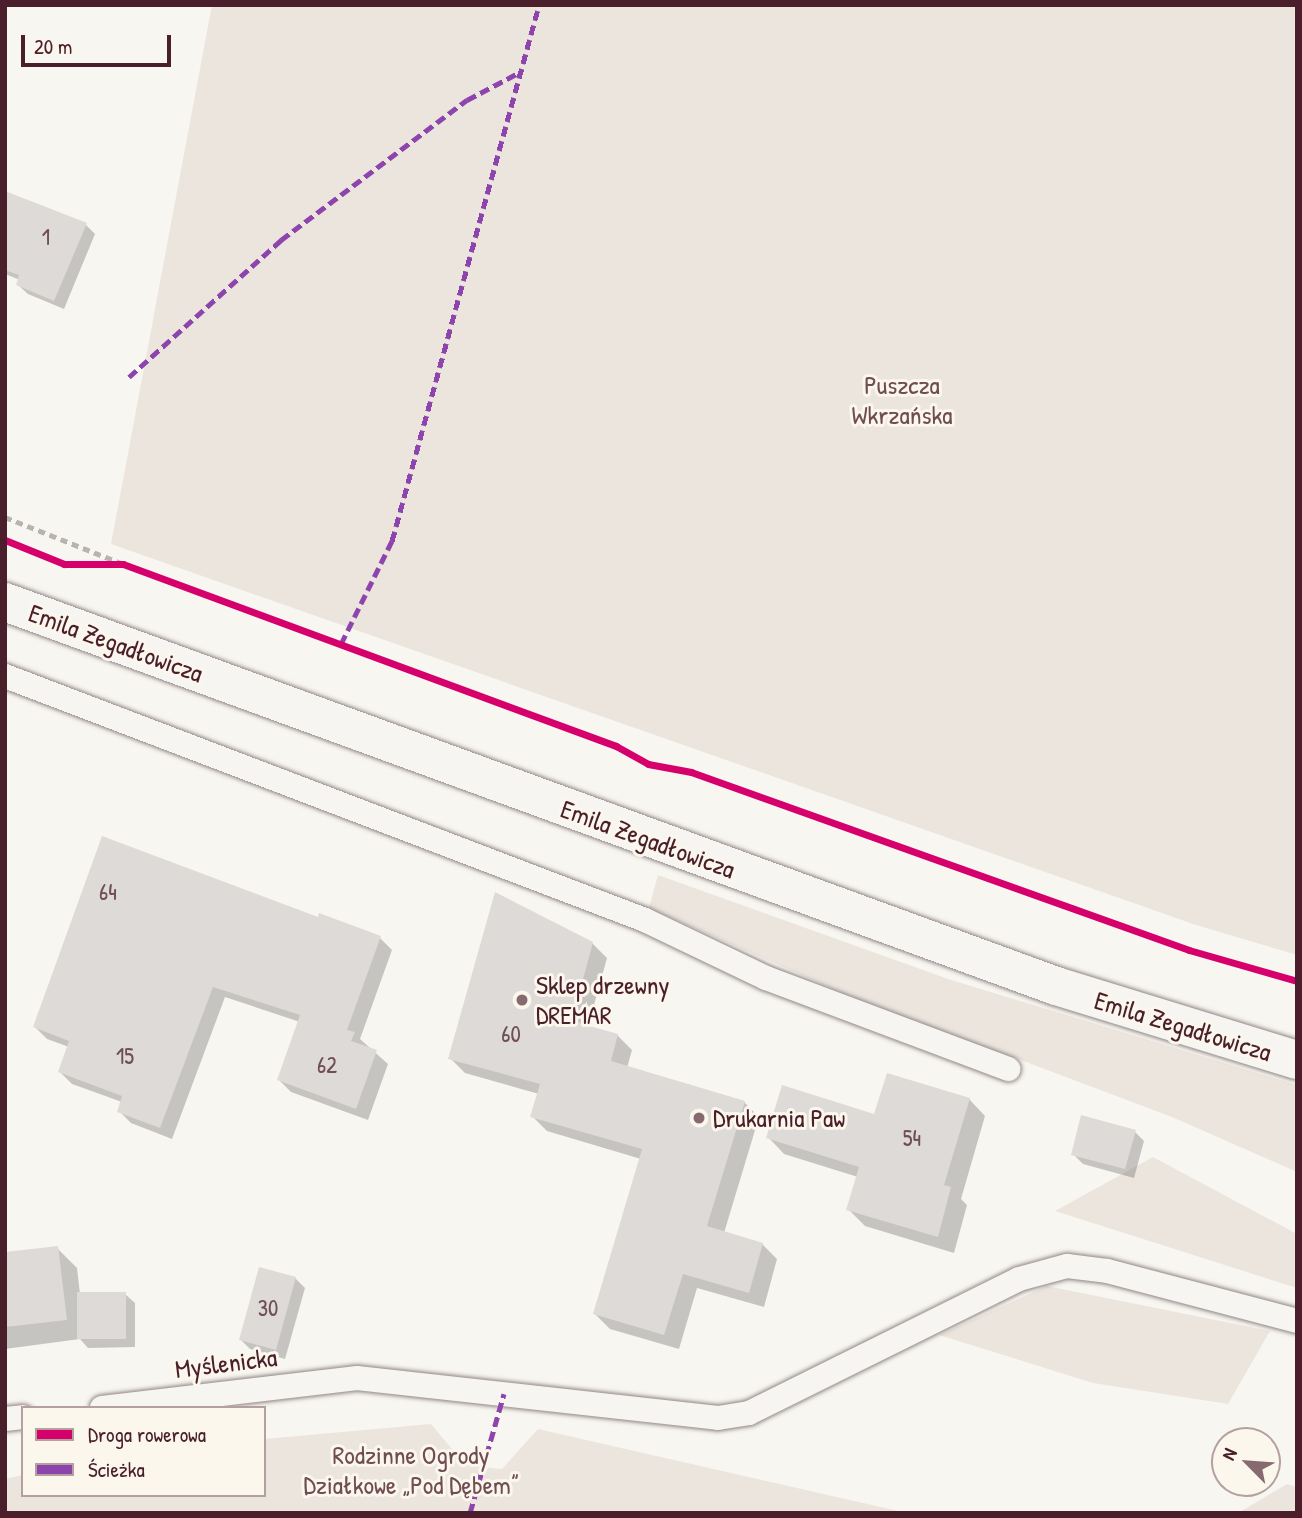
<!DOCTYPE html>
<meta charset="utf-8">
<style>
body{margin:0}
#map{position:relative;width:1302px;height:1518px;overflow:hidden;background:#f8f6f0;font-family:"Patrick Hand",sans-serif}
div>[style]{position:absolute}
.green>*{inset:0;background:#ece5de}
.shadow>*{inset:0;background:#0003}
.building>*{inset:0;background:#dedad7}
.path>*{height:4.5px;margin-top:-2.25px;transform-origin:0;background:repeating-linear-gradient(90deg,#b8b3b1 0 7px,transparent 0 12px)}
.roads{filter:drop-shadow(0 0 2px #918787) drop-shadow(0 0 2px #918787)}
.lane>*{height:24px;margin:-12px;padding:0 12px;transform-origin:12px;border-radius:12px;background:#f6f5f1}
.secondary>*{height:38px;margin:-19px;padding:0 19px;transform-origin:19px;border-radius:19px;background:#f6f5f1}
.quiet>*{height:5px;margin-top:-2.5px;transform-origin:0;background:repeating-linear-gradient(90deg,#8e44ad 0 10px,transparent 0 15px)}
.cycleway>*{height:7px;margin:-3.5px;padding:0 3.5px;transform-origin:3.5px;border-radius:3.5px;background:#d6006c}
.dots>*{width:19px;height:19px;translate:-50% -50%;box-sizing:border-box;border:4px solid #fbf7ec;border-radius:50%}
span{translate:-50% -50%;white-space:nowrap;text-align:center;line-height:1.15;-webkit-text-stroke:6px #fbf7ec;paint-order:stroke}
.number-label{font-size:23px;color:#6f4e56}
.number-label span{-webkit-text-stroke-width:0}
.park-label{font-size:26px;color:#704d54}
.street-label{font-size:26px;color:#4a1f2b}
.poi-label{font-size:26px;color:#4a1f2b}
.left{translate:0 -50%;text-align:left}
.frame{position:absolute;inset:0;border:7px solid #4a1f2b;pointer-events:none}
.legend{position:absolute;left:21px;top:1406px;width:245px;height:91px;box-sizing:border-box;background:#fbf7ec;border:2px solid #b4a19f;margin:0;padding:9px 12px;list-style:none;font-size:21px;color:#4a1f2b}
.legend li{display:flex;align-items:center;gap:14px;height:35px}
.legend b{width:35px;border:2px solid #b4a19f}
.north{position:absolute;left:1211px;top:1427px;width:70px;height:70px;box-sizing:border-box;background:#fbf7ec;border:2px solid #b4a19f;border-radius:50%;rotate:295deg;font-size:19px;font-weight:700;line-height:28px;text-align:center;color:#4a1f2b}
.north::after{content:'';display:block;margin:auto;width:24px;height:32px;background:#876a70;clip-path:polygon(50% 0,100% 100%,50% 72%,0 100%)}
.scale{position:absolute;left:21px;top:35px;width:150px;height:32px;box-sizing:border-box;border:4px solid #4a1f2b;border-top:0;padding-left:9px;font-size:21px;line-height:24px;white-space:nowrap;color:#4a1f2b;-webkit-text-stroke:5px #fbf7ec;paint-order:stroke}
</style>
<div id="map">
<div class="green">
<div style="clip-path:polygon(212px 5px,1297px 5px,1297px 955px,1196px 925px,111px 544px)"></div>
<div style="clip-path:polygon(658px 875px,951px 980px,1297px 1085px,1297px 1172px,1172px 1117px,843px 993px,649px 908px)"></div>
<div style="clip-path:polygon(1153px 1157px,1297px 1234px,1297px 1288px,1055px 1211px)"></div>
<div style="clip-path:polygon(1047px 1286px,1270px 1331px,1228px 1404px,1093px 1383px,939px 1335px)"></div>
<div style="clip-path:polygon(431px 1424px,462px 1461px,483px 1467px,502px 1469px,538px 1429px,907px 1513px,5px 1513px,5px 1479px,23px 1475px,23px 1495px,264px 1495px,264px 1439px)"></div>
<div style="clip-path:polygon(1287px 1484px,1297px 1487px,1297px 1513px,1238px 1513px)"></div>
</div>
<div class="shadow">
<div style="clip-path:polygon(5px 193px,86px 225px,95px 234px,64px 309px,28px 294px,18px 285px,20px 280px,5px 274px)"></div>
<div style="clip-path:polygon(319px 920px,380px 938px,392px 950px,360px 1039px,388px 1064px,368px 1120px,291px 1092px,279px 1080px,300px 1022px,225px 997px,172px 1139px,131px 1123px,119px 1111px,122px 1102px,72px 1084px,60px 1072px,69px 1047px,47px 1039px,35px 1027px)"></div>
<div style="clip-path:polygon(592px 943px,607px 958px,588px 1027px,617px 1035px,632px 1050px,627px 1068px,744px 1102px,759px 1117px,724px 1233px,762px 1244px,777px 1259px,764px 1307px,697px 1288px,679px 1349px,610px 1329px,595px 1314px,641px 1159px,547px 1131px,532px 1116px,539px 1094px,465px 1073px,450px 1058px)"></div>
<div style="clip-path:polygon(969px 1099px,985px 1116px,961px 1199px,967px 1205px,954px 1253px,865px 1226px,848px 1209px,858px 1177px,784px 1154px,768px 1137px)"></div>
<div style="clip-path:polygon(1135px 1132px,1144px 1141px,1134px 1178px,1083px 1164px,1073px 1154px)"></div>
<div style="clip-path:polygon(57px 1248px,77px 1268px,80px 1294px,125px 1294px,135px 1303px,135px 1347px,88px 1348px,80px 1339px,5px 1349px,5px 1254px)"></div>
<div style="clip-path:polygon(295px 1278px,305px 1288px,285px 1359px,250px 1349px,241px 1340px)"></div>
</div>
<div class="building">
<div style="clip-path:polygon(5px 191px,87px 223px,54px 301px,16px 285px,19px 275px,5px 270px)"></div>
<div style="clip-path:polygon(102px 836px,318px 917px,319px 913px,381px 936px,347px 1030px,355px 1032px,351px 1041px,377px 1050px,356px 1109px,277px 1080px,300px 1015px,213px 987px,160px 1128px,117px 1112px,122px 1096px,58px 1072px,69px 1041px,33px 1027px)"></div>
<div style="clip-path:polygon(495px 892px,593px 942px,572px 1021px,618px 1034px,611px 1061px,745px 1101px,707px 1226px,763px 1243px,749px 1293px,683px 1274px,664px 1335px,593px 1314px,642px 1149px,530px 1117px,540px 1084px,448px 1059px)"></div>
<div style="clip-path:polygon(887px 1073px,970px 1098px,944px 1185px,951px 1187px,938px 1237px,846px 1210px,859px 1167px,766px 1138px,782px 1085px,874px 1114px)"></div>
<div style="clip-path:polygon(1081px 1115px,1136px 1130px,1125px 1169px,1071px 1155px)"></div>
<div style="clip-path:polygon(58px 1246px,67px 1320px,5px 1327px,5px 1252px)"></div>
<div style="clip-path:polygon(259px 1267px,296px 1277px,276px 1350px,239px 1340px)"></div>
<div style="clip-path:polygon(77px 1292px,126px 1292px,126px 1339px,77px 1339px)"></div>
</div>
<div class="path">
<div style="left:5px;top:517px;width:127px;rotate:21.7deg"></div>
</div>
<div class="roads">
<div class="lane">
<div style="left:5px;top:676px;width:685px;rotate:20.87deg"></div>
<div style="left:645px;top:920px;width:134px;rotate:25.6deg"></div>
<div style="left:766px;top:978px;width:259px;rotate:20.6deg"></div>
<div style="left:102px;top:1408px;width:257px;rotate:-6.7deg"></div>
<div style="left:357px;top:1378px;width:363px;rotate:6.3deg"></div>
<div style="left:718px;top:1418px;width:31px;rotate:-9deg"></div>
<div style="left:749px;top:1413px;width:301px;rotate:-26.4deg"></div>
<div style="left:1019px;top:1279px;width:50px;rotate:-15.2deg"></div>
<div style="left:1067px;top:1266px;width:40px;rotate:7.1deg"></div>
<div style="left:1107px;top:1271px;width:196px;rotate:14.7deg"></div>
<div style="left:5px;top:1419px;width:18px;rotate:-6deg"></div>
</div>
<div class="secondary">
<div style="left:5px;top:602px;width:1119px;rotate:20.07deg"></div>
<div style="left:1056px;top:986px;width:252px;rotate:17.1deg"></div>
</div>
</div>
<div class="quiet">
<div style="left:129px;top:377px;width:205px;rotate:-42deg"></div>
<div style="left:281px;top:240px;width:233px;rotate:-37deg"></div>
<div style="left:467px;top:100px;width:60px;rotate:-27.8deg"></div>
<div style="left:341px;top:644px;width:115px;rotate:-63.7deg"></div>
<div style="left:392px;top:541px;width:556px;rotate:-74.66deg"></div>
<div style="left:470px;top:1513px;width:124px;rotate:-74.1deg"></div>
</div>
<div class="cycleway">
<div style="left:5px;top:540px;width:64px;rotate:22.1deg"></div>
<div style="left:64px;top:564px;width:59px"></div>
<div style="left:123px;top:564px;width:526px;rotate:20.26deg"></div>
<div style="left:616px;top:746px;width:37px;rotate:29deg"></div>
<div style="left:648px;top:764px;width:44px;rotate:10.5deg"></div>
<div style="left:691px;top:772px;width:529px;rotate:19.67deg"></div>
<div style="left:1189px;top:950px;width:112px;rotate:16deg"></div>
</div>
<div class="dots">
<div style="left:522px;top:1000px;background:#876a70"></div>
<div style="left:699px;top:1118px;background:#876a70"></div>
</div>
<div class="number-label">
<span style="left:46px;top:237px">1</span>
<span style="left:108px;top:892px">64</span>
<span style="left:511px;top:1034px">60</span>
<span style="left:125px;top:1056px">15</span>
<span style="left:327px;top:1065px">62</span>
<span style="left:912px;top:1138px">54</span>
<span style="left:268px;top:1308px">30</span>
</div>
<div class="park-label">
<span style="left:902px;top:400px">Puszcza<br>Wkrzańska</span>
<span style="left:411px;top:1470px">Rodzinne Ogrody<br>Działkowe „Pod Dębem”</span>
</div>
<div class="street-label">
<span style="left:116px;top:643px;rotate:20deg">Emila Zegadłowicza</span>
<span style="left:648px;top:839px;rotate:20deg">Emila Zegadłowicza</span>
<span style="left:1183px;top:1026px;rotate:17deg">Emila Zegadłowicza</span>
<span style="left:226px;top:1363px;rotate:-7deg">Myślenicka</span>
</div>
<div class="poi-label">
<span class="left" style="left:536px;top:1000px">Sklep drzewny<br>DREMAR</span>
<span class="left" style="left:713px;top:1118px">Drukarnia Paw</span>
</div>
<div class="frame"></div>
<ul class="legend">
<li><b style="height:9px;background:#d6006c"></b>Droga rowerowa</li>
<li><b style="height:9px;background:#8e44ad"></b>Ścieżka</li>
</ul>
<div class="north">N</div>
<div class="scale">20 m</div>
</div>
